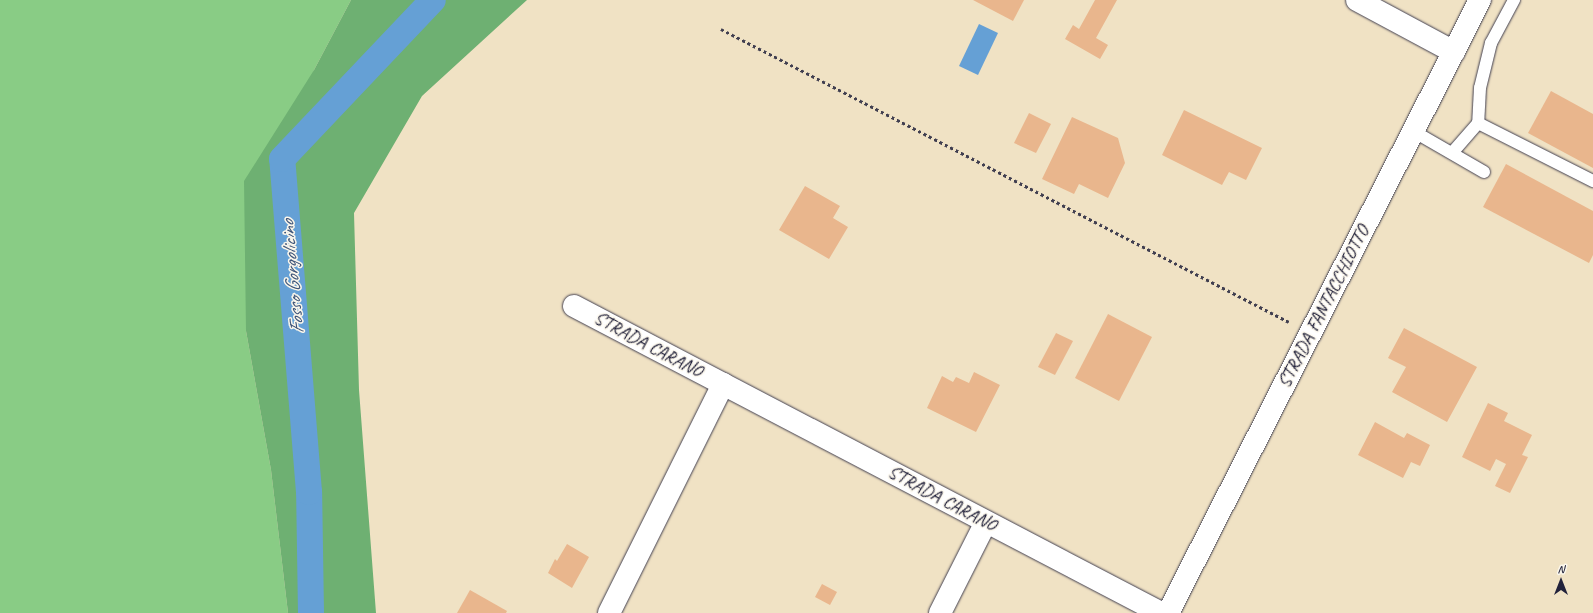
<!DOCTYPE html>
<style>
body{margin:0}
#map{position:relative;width:1593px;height:613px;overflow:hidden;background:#f0e2c4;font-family:Caveat,sans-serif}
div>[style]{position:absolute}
.green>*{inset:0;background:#89cc85}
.forest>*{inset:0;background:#6eb072}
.water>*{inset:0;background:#65a0d5}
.canal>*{height:26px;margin:-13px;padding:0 13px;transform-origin:13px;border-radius:13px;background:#65a0d5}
.building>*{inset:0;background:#e9b68d}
.path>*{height:2.5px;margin-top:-1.25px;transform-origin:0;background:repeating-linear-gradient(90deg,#413f50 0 3px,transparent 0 6px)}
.roads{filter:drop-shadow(0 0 1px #413f50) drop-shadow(0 0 1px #413f50)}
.lane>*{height:12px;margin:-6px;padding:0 6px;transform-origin:6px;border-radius:6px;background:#fff}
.street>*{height:22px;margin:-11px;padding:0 11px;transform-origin:11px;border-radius:11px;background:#fff}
span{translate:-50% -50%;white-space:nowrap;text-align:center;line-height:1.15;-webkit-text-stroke:3px #fbf7ec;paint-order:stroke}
.street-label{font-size:19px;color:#22223b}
.water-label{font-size:20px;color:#3d5479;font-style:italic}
.north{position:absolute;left:1541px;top:561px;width:40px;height:40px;-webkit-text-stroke:3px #fbf7ec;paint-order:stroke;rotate:0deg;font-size:11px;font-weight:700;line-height:16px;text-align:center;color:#22223b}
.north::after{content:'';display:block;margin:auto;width:14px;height:18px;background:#22223b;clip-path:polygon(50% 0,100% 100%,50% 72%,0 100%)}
</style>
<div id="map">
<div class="green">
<div style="clip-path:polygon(0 0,351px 0,314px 70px,246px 331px,271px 470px,288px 613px,0 613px)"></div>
</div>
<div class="forest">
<div style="clip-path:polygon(351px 0,527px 0,422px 96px,354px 213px,359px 390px,376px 613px,288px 613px,271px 470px,246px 331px,244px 181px,314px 70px)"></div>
</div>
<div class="water">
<div style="clip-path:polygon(979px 24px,998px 33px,978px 75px,959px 66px)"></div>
</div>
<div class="canal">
<div style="left:311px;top:613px;width:121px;rotate:-90.9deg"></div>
<div style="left:309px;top:492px;width:334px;rotate:-94.6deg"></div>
<div style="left:282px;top:159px;width:219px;rotate:-46.5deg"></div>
</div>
<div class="building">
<div style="clip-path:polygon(973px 0,1024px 0,1013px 21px)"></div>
<div style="clip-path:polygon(1095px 0,1117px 0,1096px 38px,1108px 45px,1100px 59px,1065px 39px,1073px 25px,1079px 29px)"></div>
<div style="clip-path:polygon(1551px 91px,1593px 114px,1593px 168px,1528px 133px)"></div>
<div style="clip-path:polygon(1184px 110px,1262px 148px,1246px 180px,1229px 172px,1222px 185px,1162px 155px)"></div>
<div style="clip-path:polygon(1029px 113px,1051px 124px,1036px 153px,1014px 143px)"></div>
<div style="clip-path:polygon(1072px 117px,1118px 138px,1125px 163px,1108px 198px,1079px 184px,1074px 194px,1042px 179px)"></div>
<div style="clip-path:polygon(1506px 164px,1593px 211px,1593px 255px,1589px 263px,1483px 207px)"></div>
<div style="clip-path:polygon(805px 186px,840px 206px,833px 218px,848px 227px,829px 259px,779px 230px)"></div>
<div style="clip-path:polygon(1108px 314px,1152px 337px,1119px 401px,1075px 378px)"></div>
<div style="clip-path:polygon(1404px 328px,1477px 367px,1447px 422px,1392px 392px,1406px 367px,1388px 358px)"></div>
<div style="clip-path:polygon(1056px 333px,1073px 341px,1055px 375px,1038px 367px)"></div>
<div style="clip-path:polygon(974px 372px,1000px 385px,976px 432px,927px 408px,942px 376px,953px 382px,956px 377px,969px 383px)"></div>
<div style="clip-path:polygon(1488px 403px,1508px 413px,1504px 421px,1532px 435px,1522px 455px,1528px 457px,1510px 493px,1495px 486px,1506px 464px,1496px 459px,1490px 471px,1462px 457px)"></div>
<div style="clip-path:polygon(1375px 422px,1404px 438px,1407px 433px,1430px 445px,1420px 466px,1411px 462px,1403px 478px,1358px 455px)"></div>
<div style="clip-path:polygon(567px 544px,589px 557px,572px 588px,548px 573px,555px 559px,557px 561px)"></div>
<div style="clip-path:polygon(822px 584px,837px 592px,830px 605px,815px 597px)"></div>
<div style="clip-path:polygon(470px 590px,507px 611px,506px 613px,457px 613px)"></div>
</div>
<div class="path">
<div style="left:721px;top:29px;width:639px;rotate:27.29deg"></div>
</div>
<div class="roads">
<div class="lane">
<div style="left:1514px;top:0;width:49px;rotate:118.1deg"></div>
<div style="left:1491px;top:43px;width:46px;rotate:103.7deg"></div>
<div style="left:1480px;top:88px;width:35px;rotate:93deg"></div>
<div style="left:1478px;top:123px;width:129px;rotate:26.8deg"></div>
<div style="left:1413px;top:131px;width:82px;rotate:30deg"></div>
<div style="left:1452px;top:153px;width:40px;rotate:-49deg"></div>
</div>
<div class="street">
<div style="left:1357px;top:0;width:110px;rotate:28.2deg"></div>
<div style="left:574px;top:306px;width:662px;rotate:27.61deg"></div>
<div style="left:609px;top:613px;width:256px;rotate:-63.5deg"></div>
<div style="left:940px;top:613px;width:102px;rotate:-63.2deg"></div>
<div style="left:1168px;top:613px;width:688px;rotate:-63.03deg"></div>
</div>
</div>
<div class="street-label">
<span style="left:1324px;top:307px;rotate:-63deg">STRADA FANTACCHIOTTO</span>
<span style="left:648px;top:345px;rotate:28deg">STRADA CARANO</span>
<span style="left:942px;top:499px;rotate:28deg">STRADA CARANO</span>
</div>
<div class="water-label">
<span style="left:292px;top:277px;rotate:-95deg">Fosso Gorgolicino</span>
</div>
<div class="north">N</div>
</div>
